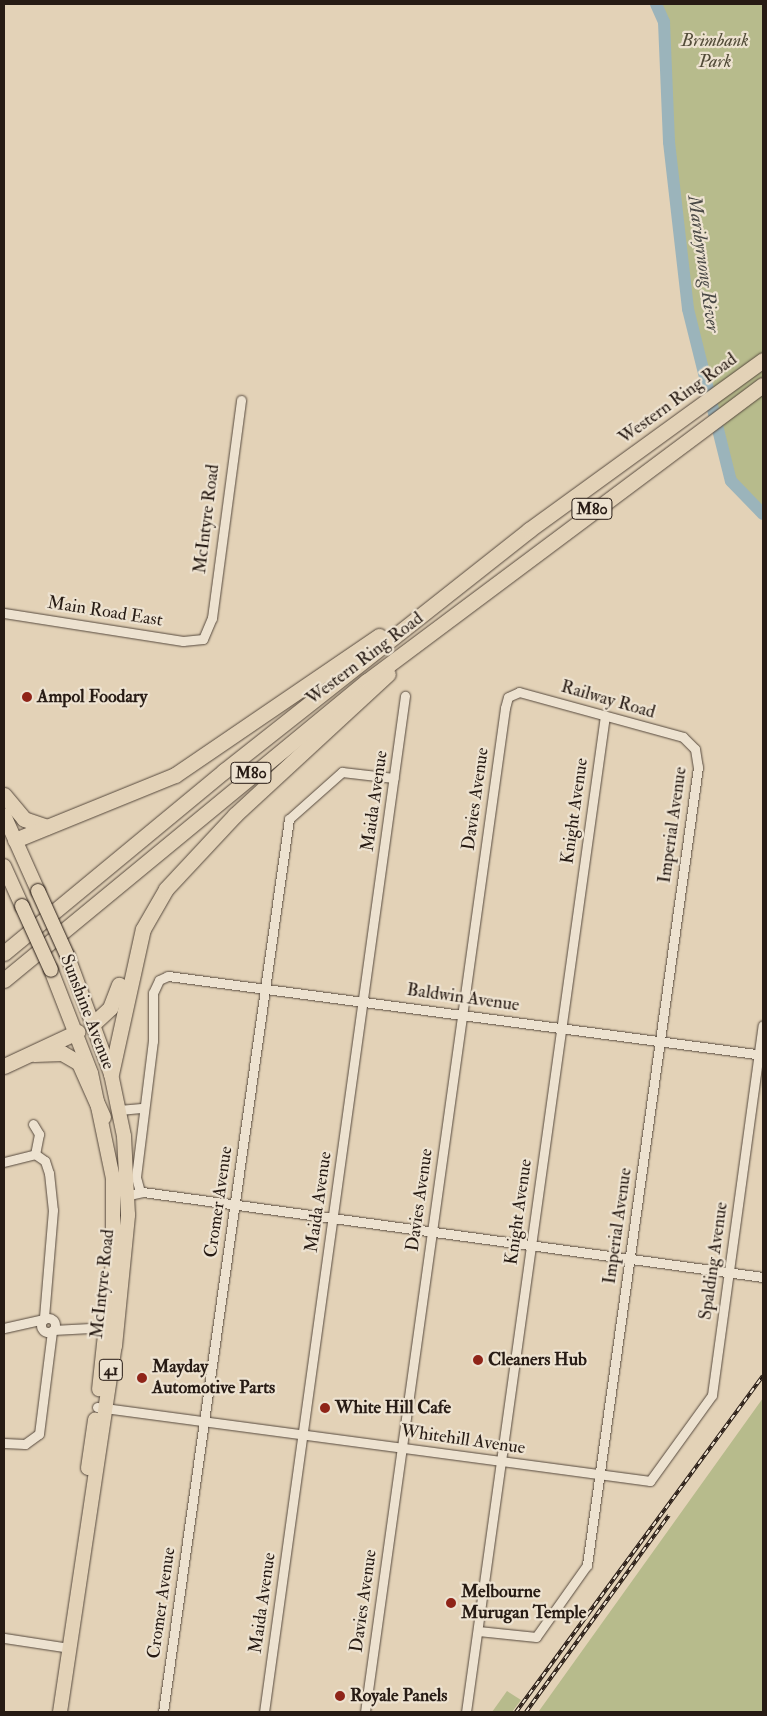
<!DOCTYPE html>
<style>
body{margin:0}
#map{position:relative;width:767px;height:1716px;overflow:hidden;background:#e3d2b7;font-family:"IM FELL Double Pica",serif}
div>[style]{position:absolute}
.green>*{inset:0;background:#b7bb8c}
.river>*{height:12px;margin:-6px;padding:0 6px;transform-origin:6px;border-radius:6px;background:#9bb4bb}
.roads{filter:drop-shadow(0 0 1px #56493d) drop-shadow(0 0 1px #56493d)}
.minor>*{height:9px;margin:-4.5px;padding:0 4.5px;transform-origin:4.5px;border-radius:4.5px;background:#ede2d0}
.minor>.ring{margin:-4.5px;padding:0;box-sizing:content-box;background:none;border:9px solid #ede2d0;border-radius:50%}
.primary>*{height:14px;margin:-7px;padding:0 7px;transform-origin:7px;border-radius:7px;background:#e3d2b7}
.motorway>*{height:15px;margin:-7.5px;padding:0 7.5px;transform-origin:7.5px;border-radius:7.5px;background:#e3d2b7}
.rail>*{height:4px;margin-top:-2px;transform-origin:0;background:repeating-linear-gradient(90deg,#ede2d0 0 5.5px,#271b14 0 11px);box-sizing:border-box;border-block:1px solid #271b14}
.bridges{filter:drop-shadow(0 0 1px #271b14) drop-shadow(0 0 1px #271b14)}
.primary-bridge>*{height:14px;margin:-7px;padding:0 7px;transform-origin:7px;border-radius:7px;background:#e3d2b7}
.dots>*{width:14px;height:14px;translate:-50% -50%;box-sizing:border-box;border:2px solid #ede2d0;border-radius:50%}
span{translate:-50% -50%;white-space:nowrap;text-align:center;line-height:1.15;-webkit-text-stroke:4.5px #ede2d0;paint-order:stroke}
.shield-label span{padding:1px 4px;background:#ede2d0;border:1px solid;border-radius:4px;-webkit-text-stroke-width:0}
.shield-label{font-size:16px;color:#271b14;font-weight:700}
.park-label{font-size:18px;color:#524b38;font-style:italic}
.street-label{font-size:18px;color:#271b14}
.poi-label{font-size:18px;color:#271b14;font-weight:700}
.left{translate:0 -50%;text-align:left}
.water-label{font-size:19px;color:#4a4946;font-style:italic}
.frame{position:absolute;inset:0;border:5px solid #271b14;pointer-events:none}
</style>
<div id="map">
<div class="green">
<div style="clip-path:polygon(656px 4px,763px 4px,763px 514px,731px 481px,688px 309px,669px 142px,664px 22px)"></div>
<div style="clip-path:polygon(763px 1398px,763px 1712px,538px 1712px,539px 1711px)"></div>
<div style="clip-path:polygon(507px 1691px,521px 1700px,512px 1712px,492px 1712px)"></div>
</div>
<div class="river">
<div style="left:656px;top:4px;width:20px;rotate:66deg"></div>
<div style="left:664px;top:22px;width:120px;rotate:87.6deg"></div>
<div style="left:669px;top:142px;width:168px;rotate:83.5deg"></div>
<div style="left:688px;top:309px;width:177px;rotate:76deg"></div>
<div style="left:731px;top:481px;width:46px;rotate:45.9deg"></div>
</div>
<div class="roads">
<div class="minor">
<div style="left:4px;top:613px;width:181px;rotate:8.9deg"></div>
<div style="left:183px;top:641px;width:20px;rotate:-6deg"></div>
<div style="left:203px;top:639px;width:23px;rotate:-67deg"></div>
<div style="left:212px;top:618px;width:220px;rotate:-82.4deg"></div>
<div style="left:119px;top:1110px;width:25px;rotate:-5deg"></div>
<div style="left:33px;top:1124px;width:12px;rotate:59deg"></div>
<div style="left:39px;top:1134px;width:20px;rotate:101deg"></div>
<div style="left:4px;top:1162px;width:32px;rotate:-14deg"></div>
<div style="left:35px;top:1154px;width:12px;rotate:35deg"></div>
<div style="left:45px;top:1161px;width:13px;rotate:72deg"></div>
<div style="left:49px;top:1173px;width:37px;rotate:84deg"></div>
<div style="left:53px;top:1210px;width:108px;rotate:94.8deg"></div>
<div style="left:140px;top:1192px;width:16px;rotate:-105deg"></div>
<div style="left:136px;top:1177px;width:137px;rotate:-82.9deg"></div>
<div style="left:153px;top:1041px;width:48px;rotate:-90deg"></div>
<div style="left:153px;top:993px;width:14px;rotate:-65deg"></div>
<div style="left:159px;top:980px;width:10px;rotate:-24deg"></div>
<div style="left:168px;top:976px;width:600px;rotate:7.56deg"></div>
<div style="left:129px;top:1195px;width:14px;rotate:-12deg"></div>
<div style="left:143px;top:1192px;width:626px;rotate:7.81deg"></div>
<div class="ring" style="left:41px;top:1318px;width:5px;height:5px"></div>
<div style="left:4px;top:1328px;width:41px;rotate:-12.7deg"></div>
<div style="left:53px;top:1330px;width:56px;rotate:-3.1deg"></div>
<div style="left:97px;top:1407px;width:558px;rotate:7.62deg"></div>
<div style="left:650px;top:1481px;width:106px;rotate:-54.2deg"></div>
<div style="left:712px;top:1395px;width:373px;rotate:-82.2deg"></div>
<div style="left:4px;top:1443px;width:21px;rotate:3deg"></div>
<div style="left:25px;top:1444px;width:17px;rotate:-36deg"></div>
<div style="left:39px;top:1434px;width:104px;rotate:-82.8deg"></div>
<div style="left:4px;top:1638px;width:66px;rotate:8.7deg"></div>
<div style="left:163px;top:1712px;width:902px;rotate:-81.97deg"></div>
<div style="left:289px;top:819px;width:71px;rotate:-41.6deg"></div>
<div style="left:342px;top:772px;width:52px;rotate:6.6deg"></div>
<div style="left:264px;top:1712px;width:1026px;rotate:-82.1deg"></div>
<div style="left:365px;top:1712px;width:1014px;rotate:-82.06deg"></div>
<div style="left:505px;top:708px;width:11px;rotate:-75deg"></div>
<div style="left:508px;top:697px;width:12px;rotate:-24deg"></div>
<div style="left:519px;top:692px;width:170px;rotate:15.3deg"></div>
<div style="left:683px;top:737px;width:17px;rotate:45deg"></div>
<div style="left:695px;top:749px;width:18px;rotate:81deg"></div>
<div style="left:698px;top:767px;width:806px;rotate:97.92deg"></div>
<div style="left:587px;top:1565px;width:88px;rotate:125.3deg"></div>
<div style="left:536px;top:1637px;width:58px;rotate:-174.1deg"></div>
<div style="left:466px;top:1712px;width:1006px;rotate:-82.06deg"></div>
</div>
<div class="primary">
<div style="left:4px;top:815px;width:83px;rotate:65.9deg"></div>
<div style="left:4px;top:866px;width:44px;rotate:65.8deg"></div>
<div style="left:51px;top:970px;width:110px;rotate:68.8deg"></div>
<div style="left:91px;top:1073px;width:107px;rotate:78.2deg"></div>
<div style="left:113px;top:1178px;width:83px;rotate:90deg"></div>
<div style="left:113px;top:1261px;width:129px;rotate:96.2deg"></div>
<div style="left:88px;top:1468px;width:49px;rotate:-81.7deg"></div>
<div style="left:60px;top:1712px;width:370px;rotate:-81.5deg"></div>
<div style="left:115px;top:1346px;width:132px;rotate:-84.3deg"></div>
<div style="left:128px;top:1215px;width:79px;rotate:-92.9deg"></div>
<div style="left:124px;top:1136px;width:63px;rotate:-101.8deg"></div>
<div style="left:111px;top:1074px;width:125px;rotate:-110.2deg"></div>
</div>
<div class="motorway">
<div style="left:4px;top:795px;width:31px;rotate:50deg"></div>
<div style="left:24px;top:819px;width:24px;rotate:19deg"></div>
<div style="left:15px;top:840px;width:173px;rotate:-22.1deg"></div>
<div style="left:175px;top:775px;width:247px;rotate:-34.3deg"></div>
<div style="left:4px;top:953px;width:286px;rotate:-39.6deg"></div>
<div style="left:224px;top:771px;width:389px;rotate:-38.3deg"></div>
<div style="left:529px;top:530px;width:289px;rotate:-36deg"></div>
<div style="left:4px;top:980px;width:470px;rotate:-39.5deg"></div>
<div style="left:367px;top:681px;width:494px;rotate:-36.8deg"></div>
<div style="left:95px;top:1022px;width:21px;rotate:-43deg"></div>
<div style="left:110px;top:1008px;width:25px;rotate:-69deg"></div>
<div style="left:34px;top:1054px;width:28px;rotate:-2deg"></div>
<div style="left:62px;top:1053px;width:20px;rotate:30deg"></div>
<div style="left:79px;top:1063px;width:59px;rotate:66deg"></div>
<div style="left:4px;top:1066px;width:81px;rotate:-25deg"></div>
<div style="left:111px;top:1074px;width:148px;rotate:-77.6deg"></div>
<div style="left:143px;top:929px;width:46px;rotate:-60.1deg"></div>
<div style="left:166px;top:889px;width:101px;rotate:-47deg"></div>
<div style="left:235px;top:815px;width:208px;rotate:-42.7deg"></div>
</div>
</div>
<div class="rail">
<div style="left:516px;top:1712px;width:417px;rotate:-53.7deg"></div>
<div style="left:526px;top:1712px;width:243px;rotate:-54deg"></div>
</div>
<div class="bridges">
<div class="primary-bridge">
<div style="left:38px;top:891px;width:72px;rotate:65.6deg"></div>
<div style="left:22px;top:906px;width:70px;rotate:65.6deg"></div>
</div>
</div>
<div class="dots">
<div style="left:27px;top:697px;background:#8f2418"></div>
<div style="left:478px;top:1360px;background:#8f2418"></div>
<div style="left:142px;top:1378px;background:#8f2418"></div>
<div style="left:325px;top:1408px;background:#8f2418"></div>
<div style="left:451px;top:1603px;background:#8f2418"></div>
<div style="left:340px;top:1696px;background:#8f2418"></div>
</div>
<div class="shield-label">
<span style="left:592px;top:509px">M80</span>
<span style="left:251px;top:773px">M80</span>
<span style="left:111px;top:1370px">41</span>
</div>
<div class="park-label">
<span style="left:715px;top:52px">Brimbank<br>Park</span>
</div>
<div class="street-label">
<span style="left:678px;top:399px;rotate:-36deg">Western Ring Road</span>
<span style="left:207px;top:519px;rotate:-83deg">McIntyre Road</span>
<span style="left:105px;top:612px;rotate:9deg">Main Road East</span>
<span style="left:365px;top:659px;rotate:-37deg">Western Ring Road</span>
<span style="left:608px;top:700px;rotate:16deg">Railway Road</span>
<span style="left:476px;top:799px;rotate:-82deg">Davies Avenue</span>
<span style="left:375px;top:801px;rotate:-82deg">Maida Avenue</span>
<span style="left:575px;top:811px;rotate:-82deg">Knight Avenue</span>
<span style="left:673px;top:825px;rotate:-82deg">Imperial Avenue</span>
<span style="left:463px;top:998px;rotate:8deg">Baldwin Avenue</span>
<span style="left:87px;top:1012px;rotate:69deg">Sunshine Avenue</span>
<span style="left:420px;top:1200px;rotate:-82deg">Davies Avenue</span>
<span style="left:219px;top:1202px;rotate:-82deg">Cromer Avenue</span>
<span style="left:319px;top:1202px;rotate:-82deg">Maida Avenue</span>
<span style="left:519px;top:1212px;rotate:-82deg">Knight Avenue</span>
<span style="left:618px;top:1226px;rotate:-82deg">Imperial Avenue</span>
<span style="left:714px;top:1261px;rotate:-82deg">Spalding Avenue</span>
<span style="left:103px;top:1284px;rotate:-84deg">McIntyre Road</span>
<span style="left:463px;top:1440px;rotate:8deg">Whitehill Avenue</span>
<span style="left:364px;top:1601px;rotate:-82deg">Davies Avenue</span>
<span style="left:162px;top:1603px;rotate:-82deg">Cromer Avenue</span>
<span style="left:263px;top:1603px;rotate:-82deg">Maida Avenue</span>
</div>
<div class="poi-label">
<span class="left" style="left:37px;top:697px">Ampol Foodary</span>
<span class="left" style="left:488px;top:1360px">Cleaners Hub</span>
<span class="left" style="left:152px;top:1378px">Mayday<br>Automotive Parts</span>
<span class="left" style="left:335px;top:1408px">White Hill Cafe</span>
<span class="left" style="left:461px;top:1603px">Melbourne<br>Murugan Temple</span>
<span class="left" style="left:350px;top:1696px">Royale Panels</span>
</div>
<div class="water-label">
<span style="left:703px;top:264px;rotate:82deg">Maribyrnong River</span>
</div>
<div class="frame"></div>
</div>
